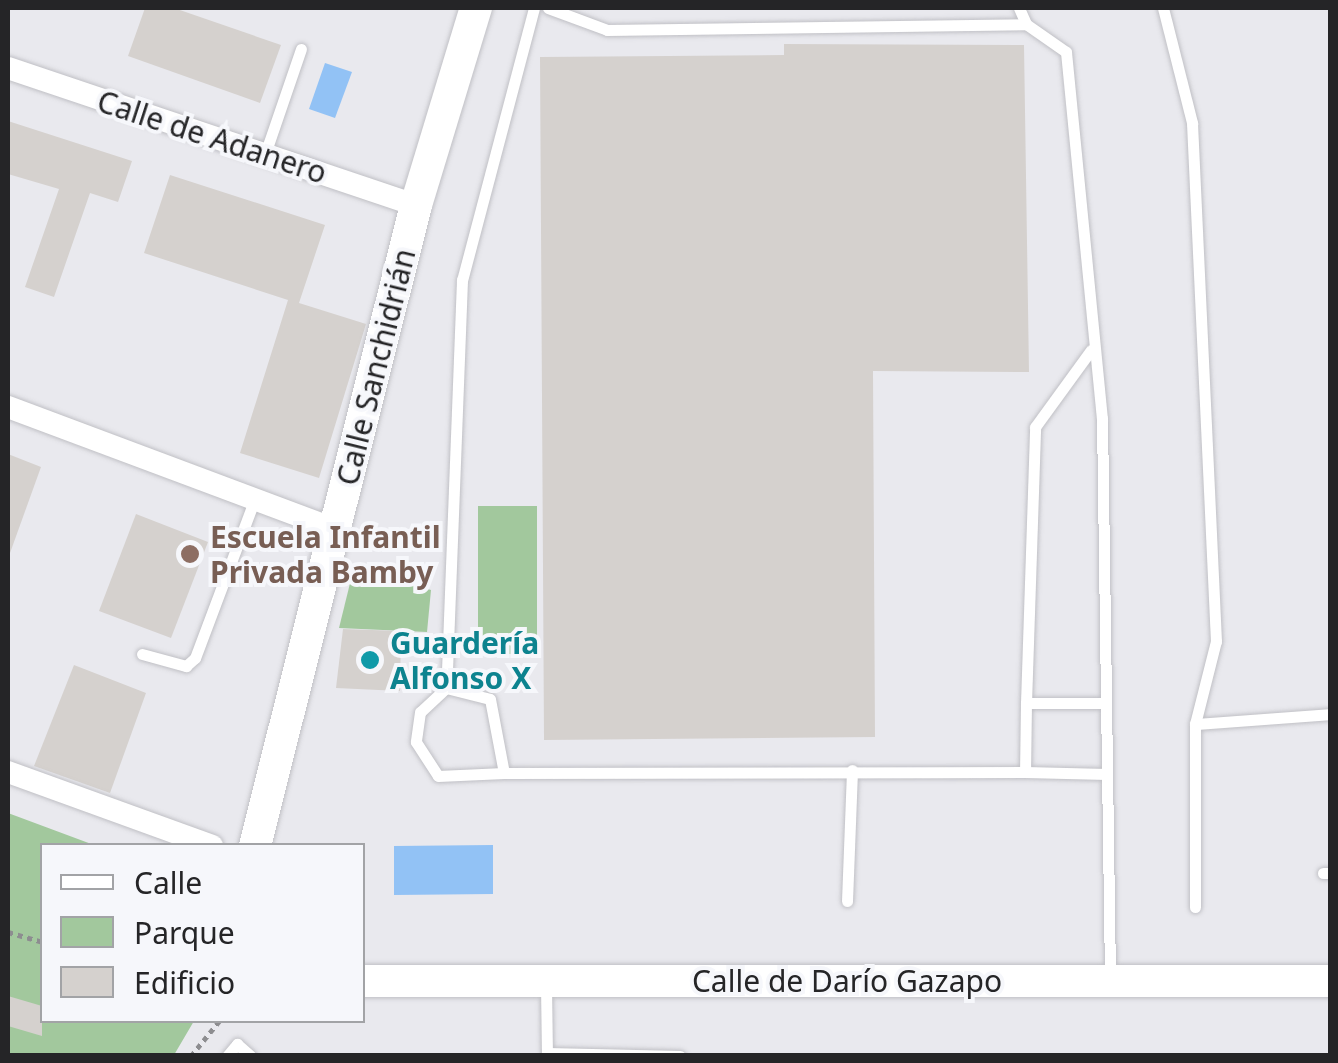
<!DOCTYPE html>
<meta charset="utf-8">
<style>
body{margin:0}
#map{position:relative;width:1338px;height:1063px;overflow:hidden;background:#e9e9ee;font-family:"Noto Sans",sans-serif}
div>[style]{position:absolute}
.green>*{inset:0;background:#a2c89d}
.water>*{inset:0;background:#92c2f5}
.building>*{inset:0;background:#d5d1ce}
.path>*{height:5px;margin-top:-2.5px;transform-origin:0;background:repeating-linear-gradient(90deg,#8d8d90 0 5px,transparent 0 10px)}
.roads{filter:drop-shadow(0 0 2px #c0c0c5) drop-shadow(0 0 2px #c0c0c5)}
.lane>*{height:11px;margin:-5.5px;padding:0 5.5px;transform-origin:5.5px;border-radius:5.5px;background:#fff}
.street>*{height:22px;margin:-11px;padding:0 11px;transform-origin:11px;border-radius:11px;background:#fff}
.secondary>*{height:32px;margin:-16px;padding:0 16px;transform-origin:16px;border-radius:16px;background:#fff}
.dots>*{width:28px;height:28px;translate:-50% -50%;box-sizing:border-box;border:5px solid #f6f7fb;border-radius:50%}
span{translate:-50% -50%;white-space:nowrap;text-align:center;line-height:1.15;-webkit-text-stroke:8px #f6f7fb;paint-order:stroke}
.street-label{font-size:30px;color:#252527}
.education-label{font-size:30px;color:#785e54;font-weight:700}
.left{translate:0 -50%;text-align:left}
.culture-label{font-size:30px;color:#0d838f;font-weight:700}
.frame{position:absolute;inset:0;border:10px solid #252527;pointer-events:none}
.legend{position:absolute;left:40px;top:843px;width:325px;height:180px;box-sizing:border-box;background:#f6f7fb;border:2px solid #a2a3a6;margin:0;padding:12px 18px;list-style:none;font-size:30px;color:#252527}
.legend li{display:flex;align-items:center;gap:20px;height:50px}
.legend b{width:50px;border:2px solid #a2a3a6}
</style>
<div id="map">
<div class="green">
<div style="clip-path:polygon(478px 506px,537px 506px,537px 654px,478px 654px)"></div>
<div style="clip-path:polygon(354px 567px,431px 590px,427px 632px,339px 628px)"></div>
<div style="clip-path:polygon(8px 813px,94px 845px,42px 846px,42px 1020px,194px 1021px,174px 1055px,8px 1055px)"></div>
</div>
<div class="water">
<div style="clip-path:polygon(325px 63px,352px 72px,335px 118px,309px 109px)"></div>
<div style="clip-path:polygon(493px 845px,493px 894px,394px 895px,394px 846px)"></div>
</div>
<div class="building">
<div style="clip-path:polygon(145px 8px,174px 8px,281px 45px,260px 103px,128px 56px)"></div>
<div style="clip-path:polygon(784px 44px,1024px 45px,1029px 372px,873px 371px,875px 737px,544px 740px,540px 57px,784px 55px)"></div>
<div style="clip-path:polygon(8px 121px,132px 161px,118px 202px,90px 193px,54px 297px,25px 287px,59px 189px,8px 174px)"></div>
<div style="clip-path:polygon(170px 175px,325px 225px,299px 303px,366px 324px,319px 478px,240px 453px,288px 300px,144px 253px)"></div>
<div style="clip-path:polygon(8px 454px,41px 467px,10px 553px,8px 552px)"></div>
<div style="clip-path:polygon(136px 514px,208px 542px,171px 638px,99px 611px)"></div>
<div style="clip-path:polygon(343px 629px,401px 631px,400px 691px,336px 688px)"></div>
<div style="clip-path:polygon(74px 665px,146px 693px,110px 793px,34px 766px)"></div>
<div style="clip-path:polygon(8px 996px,42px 1006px,42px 1036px,8px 1026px)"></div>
</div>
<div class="path">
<div style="left:8px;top:932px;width:35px;rotate:16deg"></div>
<div style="left:191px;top:1056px;width:46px;rotate:-51.1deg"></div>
</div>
<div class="roads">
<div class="lane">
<div style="left:534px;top:8px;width:281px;rotate:104.8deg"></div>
<div style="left:462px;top:280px;width:408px;rotate:92.2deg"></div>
<div style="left:446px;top:688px;width:45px;rotate:14deg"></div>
<div style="left:490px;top:699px;width:75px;rotate:79.3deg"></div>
<div style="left:504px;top:773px;width:521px;rotate:-0.11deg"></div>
<div style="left:548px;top:8px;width:63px;rotate:20.4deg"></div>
<div style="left:607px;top:30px;width:419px;rotate:-0.8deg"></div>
<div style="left:1026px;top:24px;width:49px;rotate:35deg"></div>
<div style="left:1066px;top:52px;width:368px;rotate:84.4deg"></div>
<div style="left:1102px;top:418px;width:559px;rotate:89.18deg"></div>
<div style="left:1019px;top:8px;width:17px;rotate:66deg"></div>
<div style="left:1163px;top:8px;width:119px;rotate:75.8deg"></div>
<div style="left:1192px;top:123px;width:519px;rotate:87.35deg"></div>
<div style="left:1216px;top:641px;width:86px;rotate:104.2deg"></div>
<div style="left:1195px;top:724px;width:183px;rotate:90deg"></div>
<div style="left:265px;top:154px;width:111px;rotate:-71.1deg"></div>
<div style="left:142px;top:654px;width:46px;rotate:15.3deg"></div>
<div style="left:186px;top:666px;width:12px;rotate:-42deg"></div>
<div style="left:195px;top:658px;width:168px;rotate:-69.4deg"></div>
<div style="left:446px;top:688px;width:35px;rotate:137deg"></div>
<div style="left:420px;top:712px;width:30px;rotate:98deg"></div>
<div style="left:416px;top:742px;width:40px;rotate:57.1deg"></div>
<div style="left:438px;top:776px;width:66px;rotate:-2.6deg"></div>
<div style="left:1026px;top:703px;width:276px;rotate:-88.1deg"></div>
<div style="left:1035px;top:427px;width:95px;rotate:-54deg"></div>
<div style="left:1106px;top:703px;width:80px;rotate:180deg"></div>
<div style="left:1026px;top:703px;width:69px;rotate:90.8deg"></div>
<div style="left:1025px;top:772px;width:82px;rotate:1.4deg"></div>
<div style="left:1195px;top:724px;width:135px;rotate:-4.2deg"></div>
<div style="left:1323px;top:873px;width:7px"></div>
<div style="left:847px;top:901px;width:131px;rotate:-87.8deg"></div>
<div style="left:546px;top:985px;width:71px;rotate:89.2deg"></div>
<div style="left:547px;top:1053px;width:133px;rotate:1.3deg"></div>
<div style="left:227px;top:1056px;width:16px;rotate:-50deg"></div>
<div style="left:237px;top:1044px;width:18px;rotate:41deg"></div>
</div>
<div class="street">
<div style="left:8px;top:68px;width:430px;rotate:18.6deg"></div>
<div style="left:8px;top:407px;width:348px;rotate:20.5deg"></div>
<div style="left:8px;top:772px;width:217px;rotate:19.9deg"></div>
</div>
<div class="secondary">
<div style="left:255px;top:846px;width:661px;rotate:-75.9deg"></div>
<div style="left:416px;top:205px;width:206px;rotate:-73.1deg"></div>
<div style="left:362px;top:981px;width:968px"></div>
</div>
</div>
<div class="dots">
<div style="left:190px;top:554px;background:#8d6e63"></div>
<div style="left:370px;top:660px;background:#0f9aa8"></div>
</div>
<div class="street-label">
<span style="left:212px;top:137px;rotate:18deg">Calle de Adanero</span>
<span style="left:376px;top:367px;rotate:-76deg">Calle Sanchidrián</span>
<span style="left:847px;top:981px">Calle de Darío Gazapo</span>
</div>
<div class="education-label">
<span class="left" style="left:210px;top:554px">Escuela Infantil<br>Privada Bamby</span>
</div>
<div class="culture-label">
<span class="left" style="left:390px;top:660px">Guardería<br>Alfonso X</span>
</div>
<div class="frame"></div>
<ul class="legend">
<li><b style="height:12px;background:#fff"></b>Calle</li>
<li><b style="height:28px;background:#a2c89d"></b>Parque</li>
<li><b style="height:28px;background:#d5d1ce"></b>Edificio</li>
</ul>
</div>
